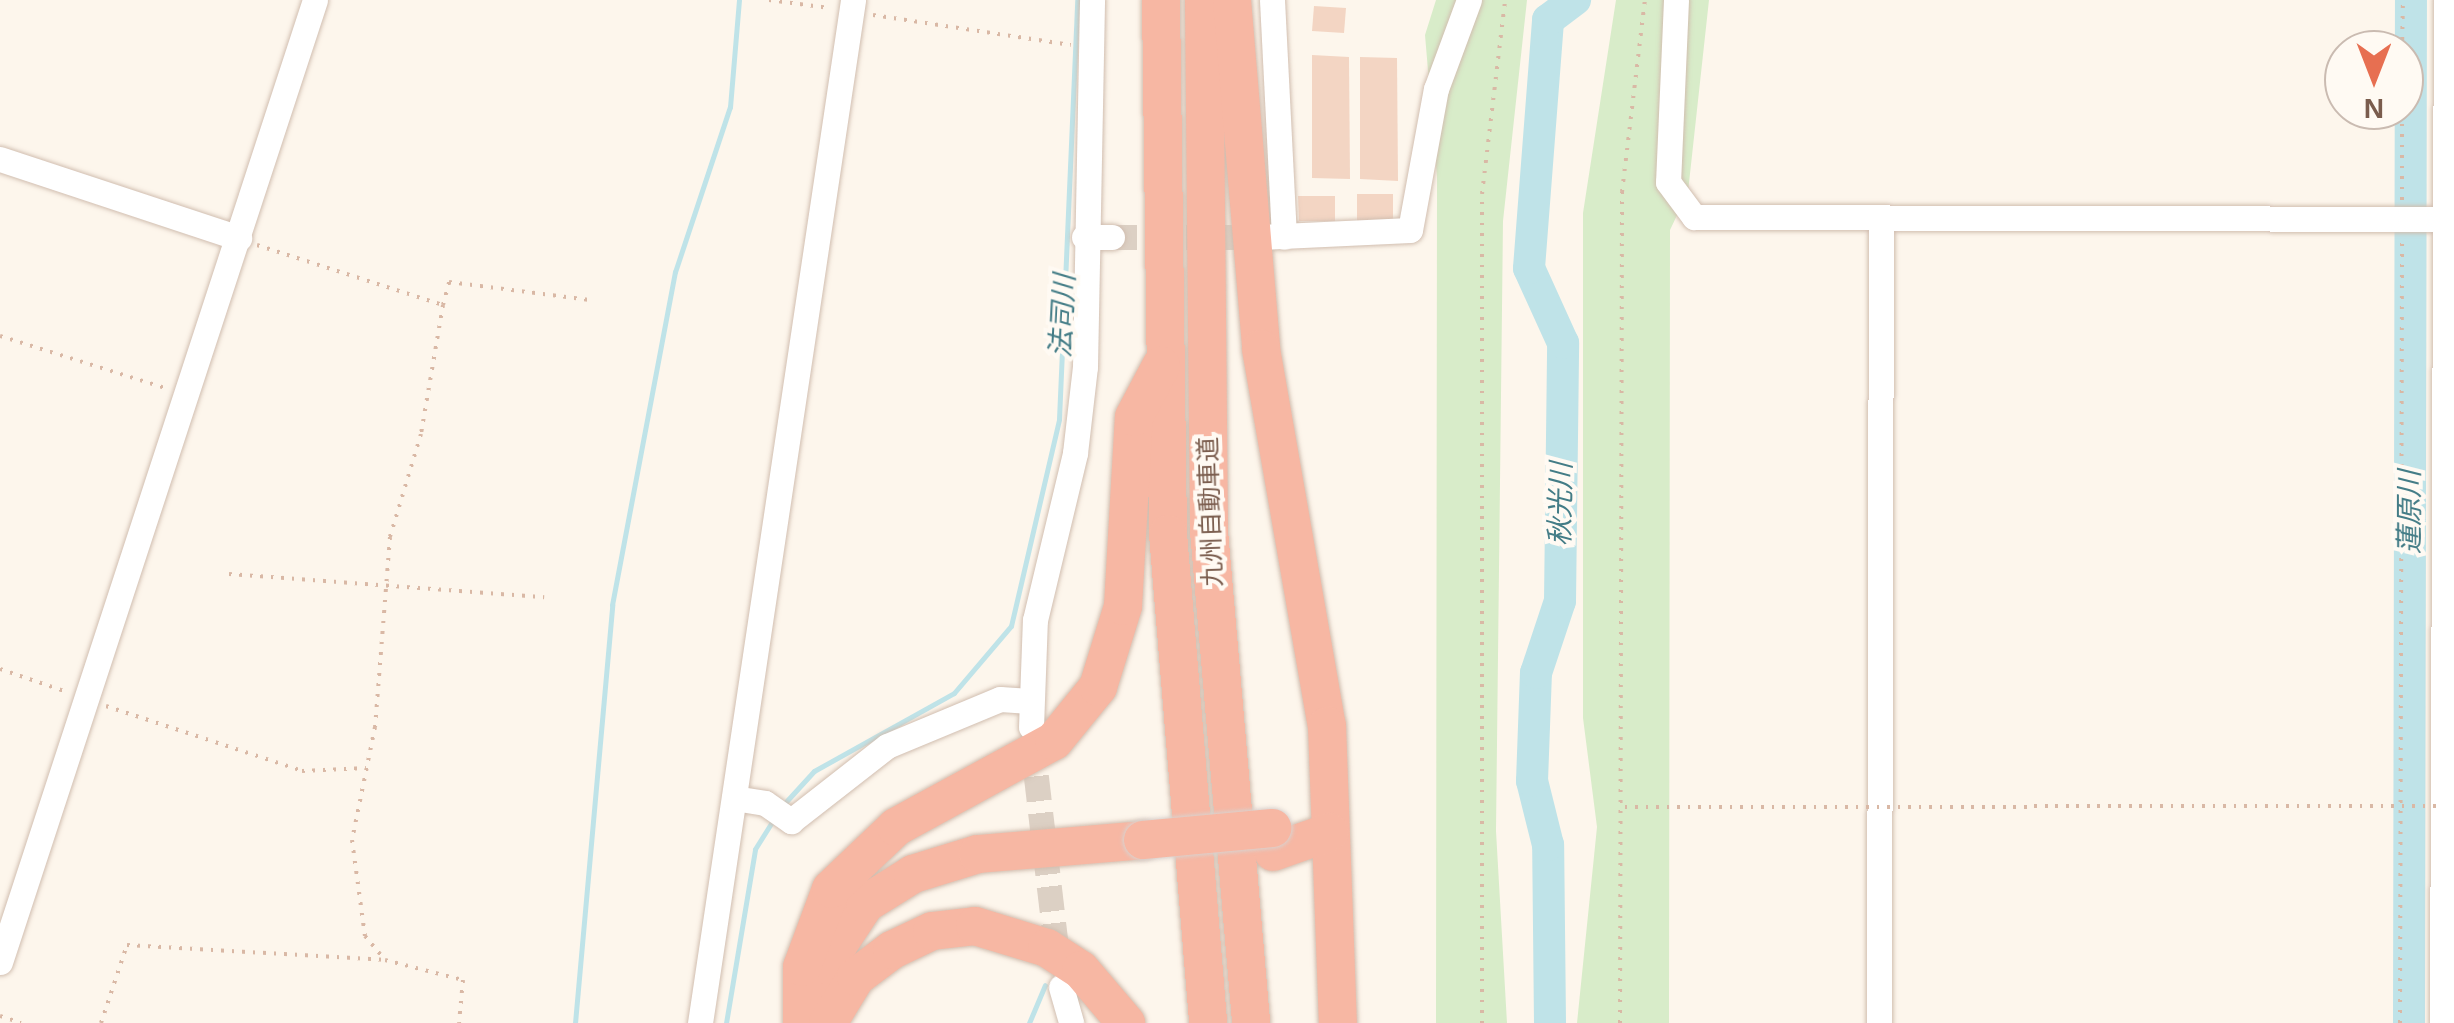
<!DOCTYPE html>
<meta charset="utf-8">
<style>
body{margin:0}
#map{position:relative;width:2454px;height:1023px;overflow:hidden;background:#fdf6ec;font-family:Arial,"Noto Sans JP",sans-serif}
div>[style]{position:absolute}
.green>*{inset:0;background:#d8ecc9}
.stream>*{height:5px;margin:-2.5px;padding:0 2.5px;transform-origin:2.5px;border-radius:2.5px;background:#bfe3e8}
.river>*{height:32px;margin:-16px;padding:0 16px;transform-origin:16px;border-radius:16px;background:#bfe3e8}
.building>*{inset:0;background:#f3d5c3}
.minor-tunnel>*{height:25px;margin-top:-12.5px;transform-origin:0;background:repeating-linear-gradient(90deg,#dcd0c4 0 25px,transparent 0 37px)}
.path>*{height:4px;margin-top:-2px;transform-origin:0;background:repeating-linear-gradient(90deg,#d9b8a5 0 2.5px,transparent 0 10.5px)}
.roads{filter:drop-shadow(0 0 2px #d1beb0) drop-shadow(0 0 2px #d1beb0)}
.minor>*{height:25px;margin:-12.5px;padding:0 12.5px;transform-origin:12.5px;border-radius:12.5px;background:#fff}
.highway>*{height:38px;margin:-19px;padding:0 19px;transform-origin:19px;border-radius:19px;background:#f7b7a3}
.path-bridge>*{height:4px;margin-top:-2px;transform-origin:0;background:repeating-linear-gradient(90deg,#d9b8a5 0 2.5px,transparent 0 10.5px)}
.bridges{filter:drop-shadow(0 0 2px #dad1cd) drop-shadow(0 0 2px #dad1cd)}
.highway-bridge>*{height:38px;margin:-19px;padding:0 19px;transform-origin:19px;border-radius:19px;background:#f7b7a3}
span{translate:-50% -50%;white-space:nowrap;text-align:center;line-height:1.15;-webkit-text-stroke:8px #fffaf3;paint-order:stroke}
.street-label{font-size:25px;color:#7a5c4d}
.water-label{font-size:28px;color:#437c86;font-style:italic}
.north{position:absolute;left:2324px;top:30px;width:100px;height:100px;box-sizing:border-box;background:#fffaf3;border:2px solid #cabbb1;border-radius:50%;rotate:180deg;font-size:28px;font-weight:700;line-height:40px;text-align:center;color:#7a5c4d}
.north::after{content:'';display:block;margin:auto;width:35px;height:45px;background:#e76f51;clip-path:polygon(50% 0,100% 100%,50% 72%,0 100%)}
</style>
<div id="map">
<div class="green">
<div style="clip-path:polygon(1436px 0,1527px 0,1503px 221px,1496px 831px,1507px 1023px,1436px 1023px,1437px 177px,1425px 35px)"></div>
<div style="clip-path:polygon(1616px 0,1709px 0,1688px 192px,1670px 230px,1669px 1023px,1577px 1023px,1597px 827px,1583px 718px,1583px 213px)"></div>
</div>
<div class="stream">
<div style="left:783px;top:805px;width:46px;rotate:-47.6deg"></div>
<div style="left:814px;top:771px;width:160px;rotate:-29.1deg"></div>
<div style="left:954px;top:693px;width:88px;rotate:-49.6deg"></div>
<div style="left:1011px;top:626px;width:212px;rotate:-76.9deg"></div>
<div style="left:1059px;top:419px;width:419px;rotate:-87.5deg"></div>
<div style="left:575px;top:1023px;width:420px;rotate:-84.9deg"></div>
<div style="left:612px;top:605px;width:339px;rotate:-79.3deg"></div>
<div style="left:675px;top:272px;width:174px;rotate:-71.6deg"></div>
<div style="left:730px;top:107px;width:107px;rotate:-85.2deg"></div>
<div style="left:726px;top:1023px;width:176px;rotate:-80.5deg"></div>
<div style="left:755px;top:849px;width:36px;rotate:-58deg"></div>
<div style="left:1029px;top:1023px;width:41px;rotate:-67.2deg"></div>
</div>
<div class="river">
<div style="left:1550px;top:1023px;width:178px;rotate:-90.6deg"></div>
<div style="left:1548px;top:845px;width:66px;rotate:-104deg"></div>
<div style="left:1532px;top:781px;width:108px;rotate:-87.9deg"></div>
<div style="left:1536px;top:673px;width:76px;rotate:-71.6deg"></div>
<div style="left:1560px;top:601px;width:258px;rotate:-89.3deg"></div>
<div style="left:1563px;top:343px;width:82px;rotate:-114.4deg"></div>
<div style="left:1529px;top:268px;width:249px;rotate:-85.6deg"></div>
<div style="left:1548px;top:20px;width:34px;rotate:-37deg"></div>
<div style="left:2409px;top:1023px;width:1023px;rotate:-89.89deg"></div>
</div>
<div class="building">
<div style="clip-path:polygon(1314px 6px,1346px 8px,1344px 33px,1312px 31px)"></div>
<div style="clip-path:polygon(1312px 55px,1349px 57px,1350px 179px,1312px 178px)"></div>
<div style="clip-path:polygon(1360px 57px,1397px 58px,1398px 181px,1360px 179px)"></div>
<div style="clip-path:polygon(1357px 194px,1393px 194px,1393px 222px,1357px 222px)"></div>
<div style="clip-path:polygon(1298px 196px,1335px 196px,1335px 221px,1299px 221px)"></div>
</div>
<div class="minor-tunnel">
<div style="left:1112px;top:237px;width:148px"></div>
<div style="left:1032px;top:739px;width:225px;rotate:83.3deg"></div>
</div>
<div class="path">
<div style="left:769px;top:0;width:61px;rotate:7.6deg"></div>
<div style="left:873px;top:15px;width:200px;rotate:8.6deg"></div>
<div style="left:2402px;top:50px;width:50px;rotate:-88.9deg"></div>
<div style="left:2402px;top:200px;width:90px;rotate:-90deg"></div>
<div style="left:257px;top:245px;width:195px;rotate:17.9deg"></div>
<div style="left:443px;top:305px;width:131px;rotate:99.7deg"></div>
<div style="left:421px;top:434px;width:108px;rotate:106.8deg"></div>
<div style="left:390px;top:537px;width:191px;rotate:94.5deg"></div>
<div style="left:375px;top:727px;width:115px;rotate:101.5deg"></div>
<div style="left:352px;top:840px;width:97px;rotate:82.3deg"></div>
<div style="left:365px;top:936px;width:31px;rotate:50deg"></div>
<div style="left:385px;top:960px;width:81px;rotate:14.4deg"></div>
<div style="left:463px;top:980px;width:43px;rotate:95.3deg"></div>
<div style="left:443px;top:305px;width:24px;rotate:-75deg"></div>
<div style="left:449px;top:282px;width:142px;rotate:7.3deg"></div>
<div style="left:0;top:336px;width:176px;rotate:17.5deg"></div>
<div style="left:229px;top:574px;width:316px;rotate:4.2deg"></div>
<div style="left:0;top:669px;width:68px;rotate:19deg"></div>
<div style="left:106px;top:706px;width:206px;rotate:18.3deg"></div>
<div style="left:302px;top:771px;width:64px;rotate:-2.7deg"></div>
<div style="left:0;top:1016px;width:22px;rotate:18deg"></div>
<div style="left:101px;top:1023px;width:82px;rotate:-71.6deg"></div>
<div style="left:127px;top:945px;width:257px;rotate:3.3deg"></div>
<div style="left:1482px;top:1023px;width:829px;rotate:-90deg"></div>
<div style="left:1482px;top:194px;width:195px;rotate:-83.2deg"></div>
<div style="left:1620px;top:1023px;width:831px;rotate:-89.86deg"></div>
<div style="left:1622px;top:192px;width:193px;rotate:-83.2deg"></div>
<div style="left:2400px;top:1023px;width:783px;rotate:-89.85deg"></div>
</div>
<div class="roads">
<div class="minor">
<div style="left:1272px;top:0;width:237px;rotate:87.1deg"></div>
<div style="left:1676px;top:0;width:182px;rotate:92.5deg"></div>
<div style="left:1668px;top:182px;width:44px;rotate:53.4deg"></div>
<div style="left:1694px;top:217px;width:760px;rotate:0.15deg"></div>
<div style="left:0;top:159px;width:252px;rotate:18.3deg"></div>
<div style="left:1084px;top:237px;width:28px"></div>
<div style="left:1260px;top:237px;width:150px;rotate:-2.7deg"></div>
<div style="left:1410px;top:230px;width:143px;rotate:-79.6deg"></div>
<div style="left:1436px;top:89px;width:95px;rotate:-69.7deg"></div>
<div style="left:1031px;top:727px;width:107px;rotate:-87.9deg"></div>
<div style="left:1035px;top:620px;width:172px;rotate:-76.5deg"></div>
<div style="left:1075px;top:453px;width:87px;rotate:-83.4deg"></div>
<div style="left:1085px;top:367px;width:367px;rotate:-88.9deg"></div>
<div style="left:734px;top:798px;width:31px;rotate:9deg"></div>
<div style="left:765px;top:803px;width:32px;rotate:35deg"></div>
<div style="left:791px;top:821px;width:122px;rotate:-38deg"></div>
<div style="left:887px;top:746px;width:122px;rotate:-22.6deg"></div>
<div style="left:1000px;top:699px;width:30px;rotate:4deg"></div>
<div style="left:0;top:962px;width:1012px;rotate:-71.87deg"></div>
<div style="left:1061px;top:987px;width:37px;rotate:74deg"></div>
<div style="left:700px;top:1023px;width:1034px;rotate:-81.49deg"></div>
<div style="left:1879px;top:1023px;width:806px;rotate:-89.86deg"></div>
<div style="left:2442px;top:1023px;width:1023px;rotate:-89.78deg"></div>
</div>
<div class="highway">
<div style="left:1161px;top:0;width:534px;rotate:89.25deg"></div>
<div style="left:1168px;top:534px;width:491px;rotate:85.3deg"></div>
<div style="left:1204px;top:0;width:531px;rotate:89.46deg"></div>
<div style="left:1209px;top:531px;width:494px;rotate:85.1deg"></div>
<div style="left:1232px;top:0;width:350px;rotate:85.2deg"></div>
<div style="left:1261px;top:349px;width:383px;rotate:80.1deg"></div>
<div style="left:1327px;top:726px;width:297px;rotate:87.9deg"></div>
<div style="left:1273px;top:852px;width:60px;rotate:-19.3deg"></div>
<div style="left:819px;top:996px;width:32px;rotate:-79deg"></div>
<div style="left:825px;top:965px;width:73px;rotate:-56.7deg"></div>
<div style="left:865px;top:904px;width:57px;rotate:-32deg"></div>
<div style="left:913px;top:874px;width:68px;rotate:-17.1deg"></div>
<div style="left:978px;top:854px;width:166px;rotate:-4.8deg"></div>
<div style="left:802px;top:1023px;width:56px;rotate:-90deg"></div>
<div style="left:802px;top:967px;width:83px;rotate:-69.6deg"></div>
<div style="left:831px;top:889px;width:90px;rotate:-43.6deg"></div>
<div style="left:896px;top:827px;width:180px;rotate:-28.6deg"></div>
<div style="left:1054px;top:741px;width:70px;rotate:-50.8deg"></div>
<div style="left:1098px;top:687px;width:85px;rotate:-72.8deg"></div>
<div style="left:1123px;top:606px;width:189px;rotate:-86.7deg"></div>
<div style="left:1134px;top:417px;width:58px;rotate:-62.1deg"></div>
<div style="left:828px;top:1023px;width:54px;rotate:-58.7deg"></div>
<div style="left:856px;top:977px;width:45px;rotate:-36.9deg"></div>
<div style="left:892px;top:950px;width:44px;rotate:-25.4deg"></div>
<div style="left:932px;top:931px;width:43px;rotate:-6.6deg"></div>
<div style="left:975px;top:926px;width:75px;rotate:17deg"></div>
<div style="left:1047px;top:948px;width:40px;rotate:32.9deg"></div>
<div style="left:1081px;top:970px;width:70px;rotate:49.7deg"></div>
</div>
</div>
<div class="path-bridge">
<div style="left:1625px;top:807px;width:817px;rotate:-0.07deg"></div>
</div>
<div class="bridges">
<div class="highway-bridge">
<div style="left:1143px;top:840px;width:130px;rotate:-5.3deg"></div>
</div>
</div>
<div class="street-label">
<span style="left:1210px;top:512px;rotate:-92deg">九州自動車道</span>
</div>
<div class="water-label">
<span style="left:1063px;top:316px;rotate:-87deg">法司川</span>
<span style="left:1561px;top:504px;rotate:-89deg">秋光川</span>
<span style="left:2410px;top:512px;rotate:-90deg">蓮原川</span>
</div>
<div class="north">N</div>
</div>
